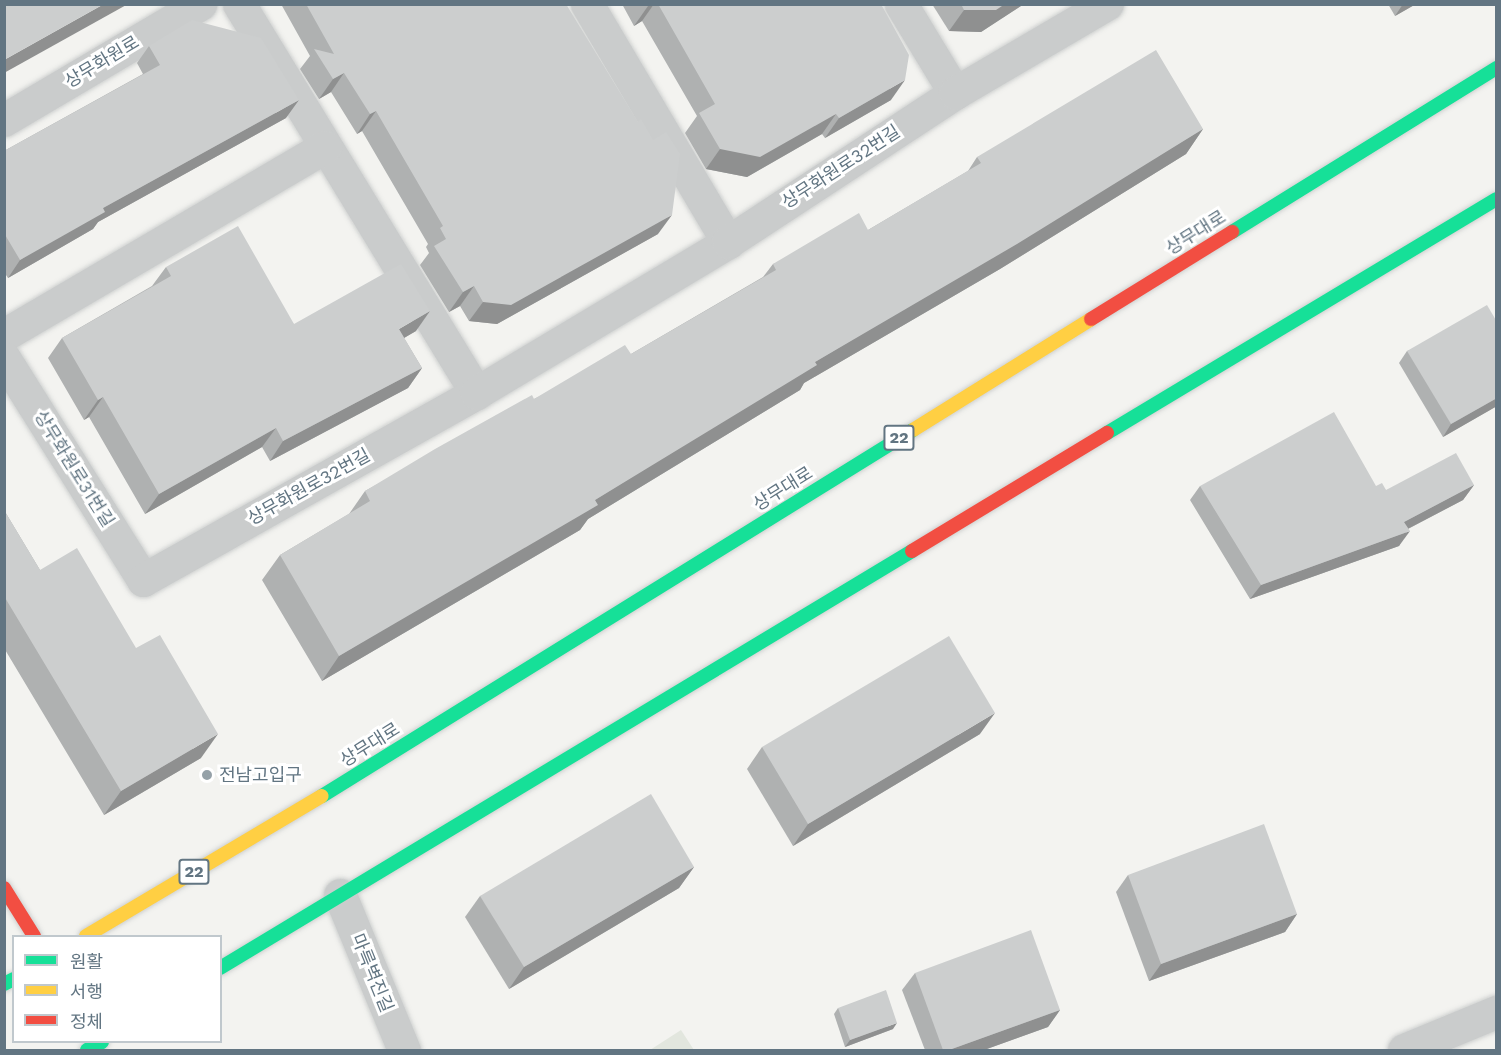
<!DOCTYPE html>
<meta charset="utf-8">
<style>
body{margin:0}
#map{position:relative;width:1501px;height:1055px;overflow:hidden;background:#f3f3f0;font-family:"Work Sans","Noto Sans KR",sans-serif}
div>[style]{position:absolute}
.green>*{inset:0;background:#e2e6de}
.roads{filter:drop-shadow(0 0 2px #cfd1d0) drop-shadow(0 0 2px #cfd1d0)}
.street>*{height:33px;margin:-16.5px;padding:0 16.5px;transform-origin:16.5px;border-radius:16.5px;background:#cacccc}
.fast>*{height:14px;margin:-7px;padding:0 7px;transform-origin:7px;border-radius:7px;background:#16e098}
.slow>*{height:14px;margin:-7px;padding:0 7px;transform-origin:7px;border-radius:7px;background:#ffcf43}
.jam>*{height:14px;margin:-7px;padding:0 7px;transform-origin:7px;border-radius:7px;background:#f24e42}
.wall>*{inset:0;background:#afb1b1}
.shaded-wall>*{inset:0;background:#8f9090}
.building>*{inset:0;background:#cccece}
.dots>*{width:16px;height:16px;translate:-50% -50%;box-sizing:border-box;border:3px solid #fff;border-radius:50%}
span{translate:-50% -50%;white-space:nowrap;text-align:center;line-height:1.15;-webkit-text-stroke:6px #fff;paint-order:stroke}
.shield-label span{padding:2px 4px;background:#fff;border:2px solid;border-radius:4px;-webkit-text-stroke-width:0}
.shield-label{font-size:16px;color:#627582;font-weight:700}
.street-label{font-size:18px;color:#627582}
.poi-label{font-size:18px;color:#627582}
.left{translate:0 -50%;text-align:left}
.frame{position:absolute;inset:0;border:6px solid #627582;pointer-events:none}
.legend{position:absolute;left:12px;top:935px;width:210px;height:108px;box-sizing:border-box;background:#fff;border:2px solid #c0c8cd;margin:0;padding:8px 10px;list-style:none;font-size:18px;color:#627582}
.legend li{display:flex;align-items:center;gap:12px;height:30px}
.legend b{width:30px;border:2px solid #c0c8cd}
</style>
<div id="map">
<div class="green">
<div style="clip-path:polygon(681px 1030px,694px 1050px,650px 1050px)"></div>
</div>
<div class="roads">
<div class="street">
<div style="left:239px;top:4px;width:456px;rotate:58.6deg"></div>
<div style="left:587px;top:4px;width:277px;rotate:59.4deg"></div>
<div style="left:901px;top:4px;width:104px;rotate:58.8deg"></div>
<div style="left:4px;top:120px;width:228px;rotate:-30.6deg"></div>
<div style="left:4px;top:335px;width:372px;rotate:-30.4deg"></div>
<div style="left:4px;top:358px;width:262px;rotate:57.9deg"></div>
<div style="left:143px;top:580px;width:382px;rotate:-29.3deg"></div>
<div style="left:476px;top:393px;width:294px;rotate:-30.9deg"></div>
<div style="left:728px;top:242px;width:272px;rotate:-33.3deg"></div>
<div style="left:955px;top:93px;width:176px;rotate:-30.4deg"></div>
<div style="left:340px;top:895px;width:168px;rotate:67.6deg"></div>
<div style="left:1404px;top:1050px;width:100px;rotate:-22.4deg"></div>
</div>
<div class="fast">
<div style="left:1232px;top:232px;width:311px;rotate:-31.8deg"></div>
<div style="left:1107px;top:433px;width:454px;rotate:-31deg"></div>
<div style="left:322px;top:796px;width:695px;rotate:-31.77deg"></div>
<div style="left:220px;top:968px;width:808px;rotate:-31.07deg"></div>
<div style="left:4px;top:984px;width:11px;rotate:-27deg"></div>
<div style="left:87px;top:1050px;width:17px;rotate:-28deg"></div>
</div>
<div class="slow">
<div style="left:913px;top:430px;width:210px;rotate:-31.9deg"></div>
<div style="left:86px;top:936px;width:274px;rotate:-30.7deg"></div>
</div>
<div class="jam">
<div style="left:1091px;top:319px;width:166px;rotate:-31.7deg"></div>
<div style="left:912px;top:551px;width:228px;rotate:-31.2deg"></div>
<div style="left:4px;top:888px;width:57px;rotate:58deg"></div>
</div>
</div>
<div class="wall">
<div style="clip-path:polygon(281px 4px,566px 4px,658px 234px,497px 324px,469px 321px,460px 306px,449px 312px,420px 265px,429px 253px,426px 247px,428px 244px,362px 131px,357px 134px,331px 92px,319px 99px,300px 69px,310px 56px)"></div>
<div style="clip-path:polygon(622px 4px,881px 4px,891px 100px,825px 138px,822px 134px,747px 177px,706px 169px,685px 133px,697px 116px,642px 21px,634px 26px)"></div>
<div style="clip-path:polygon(932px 4px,1024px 4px,981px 32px,949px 31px)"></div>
<div style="clip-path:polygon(1388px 4px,1416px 4px,1395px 16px)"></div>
<div style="clip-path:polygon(149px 46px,286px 118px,98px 222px,93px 229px,8px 278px,4px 272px,4px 151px,143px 74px,137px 63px)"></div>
<div style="clip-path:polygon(1203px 129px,1186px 154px,1000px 269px,804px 383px,800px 390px,588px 519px,580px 530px,322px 681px,262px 580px,280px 555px,349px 514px,365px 491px,534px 399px,631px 354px,763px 277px,773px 264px,868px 230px,968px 171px,977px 157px)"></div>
<div style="clip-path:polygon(166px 267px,294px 324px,416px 331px,404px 338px,422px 368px,408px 388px,270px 461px,262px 447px,145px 514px,89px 417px,84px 420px,48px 358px,62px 338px,152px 286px)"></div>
<div style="clip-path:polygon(1497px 322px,1497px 406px,1443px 437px,1399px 363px,1407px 351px)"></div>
<div style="clip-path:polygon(1474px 485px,1463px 500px,1408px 529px,1399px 546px,1250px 599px,1190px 500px,1200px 486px,1376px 486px,1386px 490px)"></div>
<div style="clip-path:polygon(4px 510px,40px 570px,201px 758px,104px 815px,4px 648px)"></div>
<div style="clip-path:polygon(980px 734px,793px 846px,747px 769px,762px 747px)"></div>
<div style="clip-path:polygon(694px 867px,679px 888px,509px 989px,465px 917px,480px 896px)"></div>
<div style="clip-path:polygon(1128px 875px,1297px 914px,1285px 932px,1149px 981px,1116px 892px)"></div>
<div style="clip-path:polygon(915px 973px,1060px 1010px,1048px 1027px,984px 1050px,925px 1050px,902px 990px)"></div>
<div style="clip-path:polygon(838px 1008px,893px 1029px,845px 1047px,834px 1014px)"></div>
</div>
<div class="shaded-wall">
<div style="clip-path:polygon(104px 4px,128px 4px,4px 73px,4px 60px)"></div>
<div style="clip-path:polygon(650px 4px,654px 4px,642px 21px,634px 26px,648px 6px)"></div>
<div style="clip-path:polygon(1005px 4px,1024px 4px,981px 32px,949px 31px,964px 10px)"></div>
<div style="clip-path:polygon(1403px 4px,1416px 4px,1395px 16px)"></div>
<div style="clip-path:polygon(344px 73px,331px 92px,319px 99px,333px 79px)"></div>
<div style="clip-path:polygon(905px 80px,891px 100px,825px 138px,839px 118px)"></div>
<div style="clip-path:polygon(299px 100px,286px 118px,98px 222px,93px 229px,8px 278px,20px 260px,103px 208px)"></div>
<div style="clip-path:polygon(376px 111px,362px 131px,357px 134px,370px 114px)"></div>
<div style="clip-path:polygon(836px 114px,822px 134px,747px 177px,706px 169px,720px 149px)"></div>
<div style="clip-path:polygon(1203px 129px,1186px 154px,1000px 269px,804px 383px,800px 390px,588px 519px,580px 530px,322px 681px,339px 656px,595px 500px,815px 362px)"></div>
<div style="clip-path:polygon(672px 215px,658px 234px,497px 324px,469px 321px,483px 302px)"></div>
<div style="clip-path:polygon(474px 286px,460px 306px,449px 312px,463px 292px)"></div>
<div style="clip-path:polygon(430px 311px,416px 331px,385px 349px,399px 329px)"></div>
<div style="clip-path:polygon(422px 368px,408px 388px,270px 461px,283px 441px)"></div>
<div style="clip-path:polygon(103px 397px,89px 417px,84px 420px,98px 400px)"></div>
<div style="clip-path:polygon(1497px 398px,1497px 406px,1443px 437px,1451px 424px)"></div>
<div style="clip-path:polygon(276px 428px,262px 447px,145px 514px,159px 494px)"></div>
<div style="clip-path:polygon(1474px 485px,1463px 500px,1394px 536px,1404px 522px)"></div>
<div style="clip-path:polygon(1410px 531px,1399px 546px,1250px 599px,1261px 585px)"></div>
<div style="clip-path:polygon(995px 713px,980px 734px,793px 846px,808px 824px)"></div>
<div style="clip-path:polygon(218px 734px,201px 758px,104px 815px,121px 791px)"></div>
<div style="clip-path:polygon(694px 867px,679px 888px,509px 989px,524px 967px)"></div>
<div style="clip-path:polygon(1297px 914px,1285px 932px,1149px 981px,1161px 964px)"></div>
<div style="clip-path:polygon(1060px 1010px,1048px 1027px,984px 1050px,949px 1050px)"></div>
<div style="clip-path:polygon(897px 1023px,893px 1029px,845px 1047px,850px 1040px)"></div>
</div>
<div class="building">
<div style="clip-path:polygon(4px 4px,104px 4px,4px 60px)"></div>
<div style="clip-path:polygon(306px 4px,566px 4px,638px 122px,641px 119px,653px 140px,666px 132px,680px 154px,672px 215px,511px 305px,483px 302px,474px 286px,463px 292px,434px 246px,446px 239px,440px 228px,443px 226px,376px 111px,370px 114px,344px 73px,333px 79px,314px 49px,334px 54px)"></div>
<div style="clip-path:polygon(658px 4px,881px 4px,909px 55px,905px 80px,839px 118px,836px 114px,760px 157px,720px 149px,699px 113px,715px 104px)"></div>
<div style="clip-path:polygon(961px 4px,1005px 4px,996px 10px,964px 10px)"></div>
<div style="clip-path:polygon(192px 20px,261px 38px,299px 100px,103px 208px,105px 212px,20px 260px,4px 233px,4px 151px,160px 65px,149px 46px)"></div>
<div style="clip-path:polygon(1156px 50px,1203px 129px,1017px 244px,815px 362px,817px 365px,595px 500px,598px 505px,339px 656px,280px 555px,370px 501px,365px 491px,435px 449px,532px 395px,534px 399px,625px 345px,631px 354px,776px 270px,773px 264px,859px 213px,868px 230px,981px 163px,977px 157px)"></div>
<div style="clip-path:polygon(238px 226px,294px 324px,401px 264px,430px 311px,399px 329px,422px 368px,283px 441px,276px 428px,159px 494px,103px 397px,98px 400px,62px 338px,171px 276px,166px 267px)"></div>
<div style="clip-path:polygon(1487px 305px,1497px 322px,1497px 398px,1451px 424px,1407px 351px)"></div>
<div style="clip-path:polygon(1334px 412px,1376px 486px,1382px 483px,1386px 490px,1456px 453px,1474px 485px,1404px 522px,1410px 531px,1261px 585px,1200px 486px)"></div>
<div style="clip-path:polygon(4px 510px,40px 570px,77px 548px,136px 648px,160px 635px,218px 734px,121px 791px,4px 596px)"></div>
<div style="clip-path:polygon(949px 636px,995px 713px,808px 824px,762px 747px)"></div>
<div style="clip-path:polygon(651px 794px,694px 867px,524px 967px,480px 896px)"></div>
<div style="clip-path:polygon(1264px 824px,1297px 914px,1161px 964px,1128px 875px)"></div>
<div style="clip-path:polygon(1031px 930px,1060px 1010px,949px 1050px,943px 1050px,915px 973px)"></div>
<div style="clip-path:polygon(886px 990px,897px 1023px,850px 1040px,838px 1008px)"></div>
</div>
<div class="dots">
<div style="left:207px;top:775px;background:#95a1a8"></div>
</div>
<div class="shield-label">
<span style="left:899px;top:438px">22</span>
<span style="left:194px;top:872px">22</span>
</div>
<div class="street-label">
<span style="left:102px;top:62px;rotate:-31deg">상무화원로</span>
<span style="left:841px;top:167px;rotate:-33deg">상무화원로32번길</span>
<span style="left:1196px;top:233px;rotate:-32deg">상무대로</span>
<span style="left:74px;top:469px;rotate:58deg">상무화원로31번길</span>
<span style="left:309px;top:487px;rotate:-29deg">상무화원로32번길</span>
<span style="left:783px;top:489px;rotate:-32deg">상무대로</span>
<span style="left:370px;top:745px;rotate:-32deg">상무대로</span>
<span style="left:372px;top:973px;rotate:68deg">마륵벽진길</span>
</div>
<div class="poi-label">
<span class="left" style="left:219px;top:775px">전남고입구</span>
</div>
<div class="frame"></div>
<ul class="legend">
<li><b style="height:8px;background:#16e098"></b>원활</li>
<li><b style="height:8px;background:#ffcf43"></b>서행</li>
<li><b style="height:8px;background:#f24e42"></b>정체</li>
</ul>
</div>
